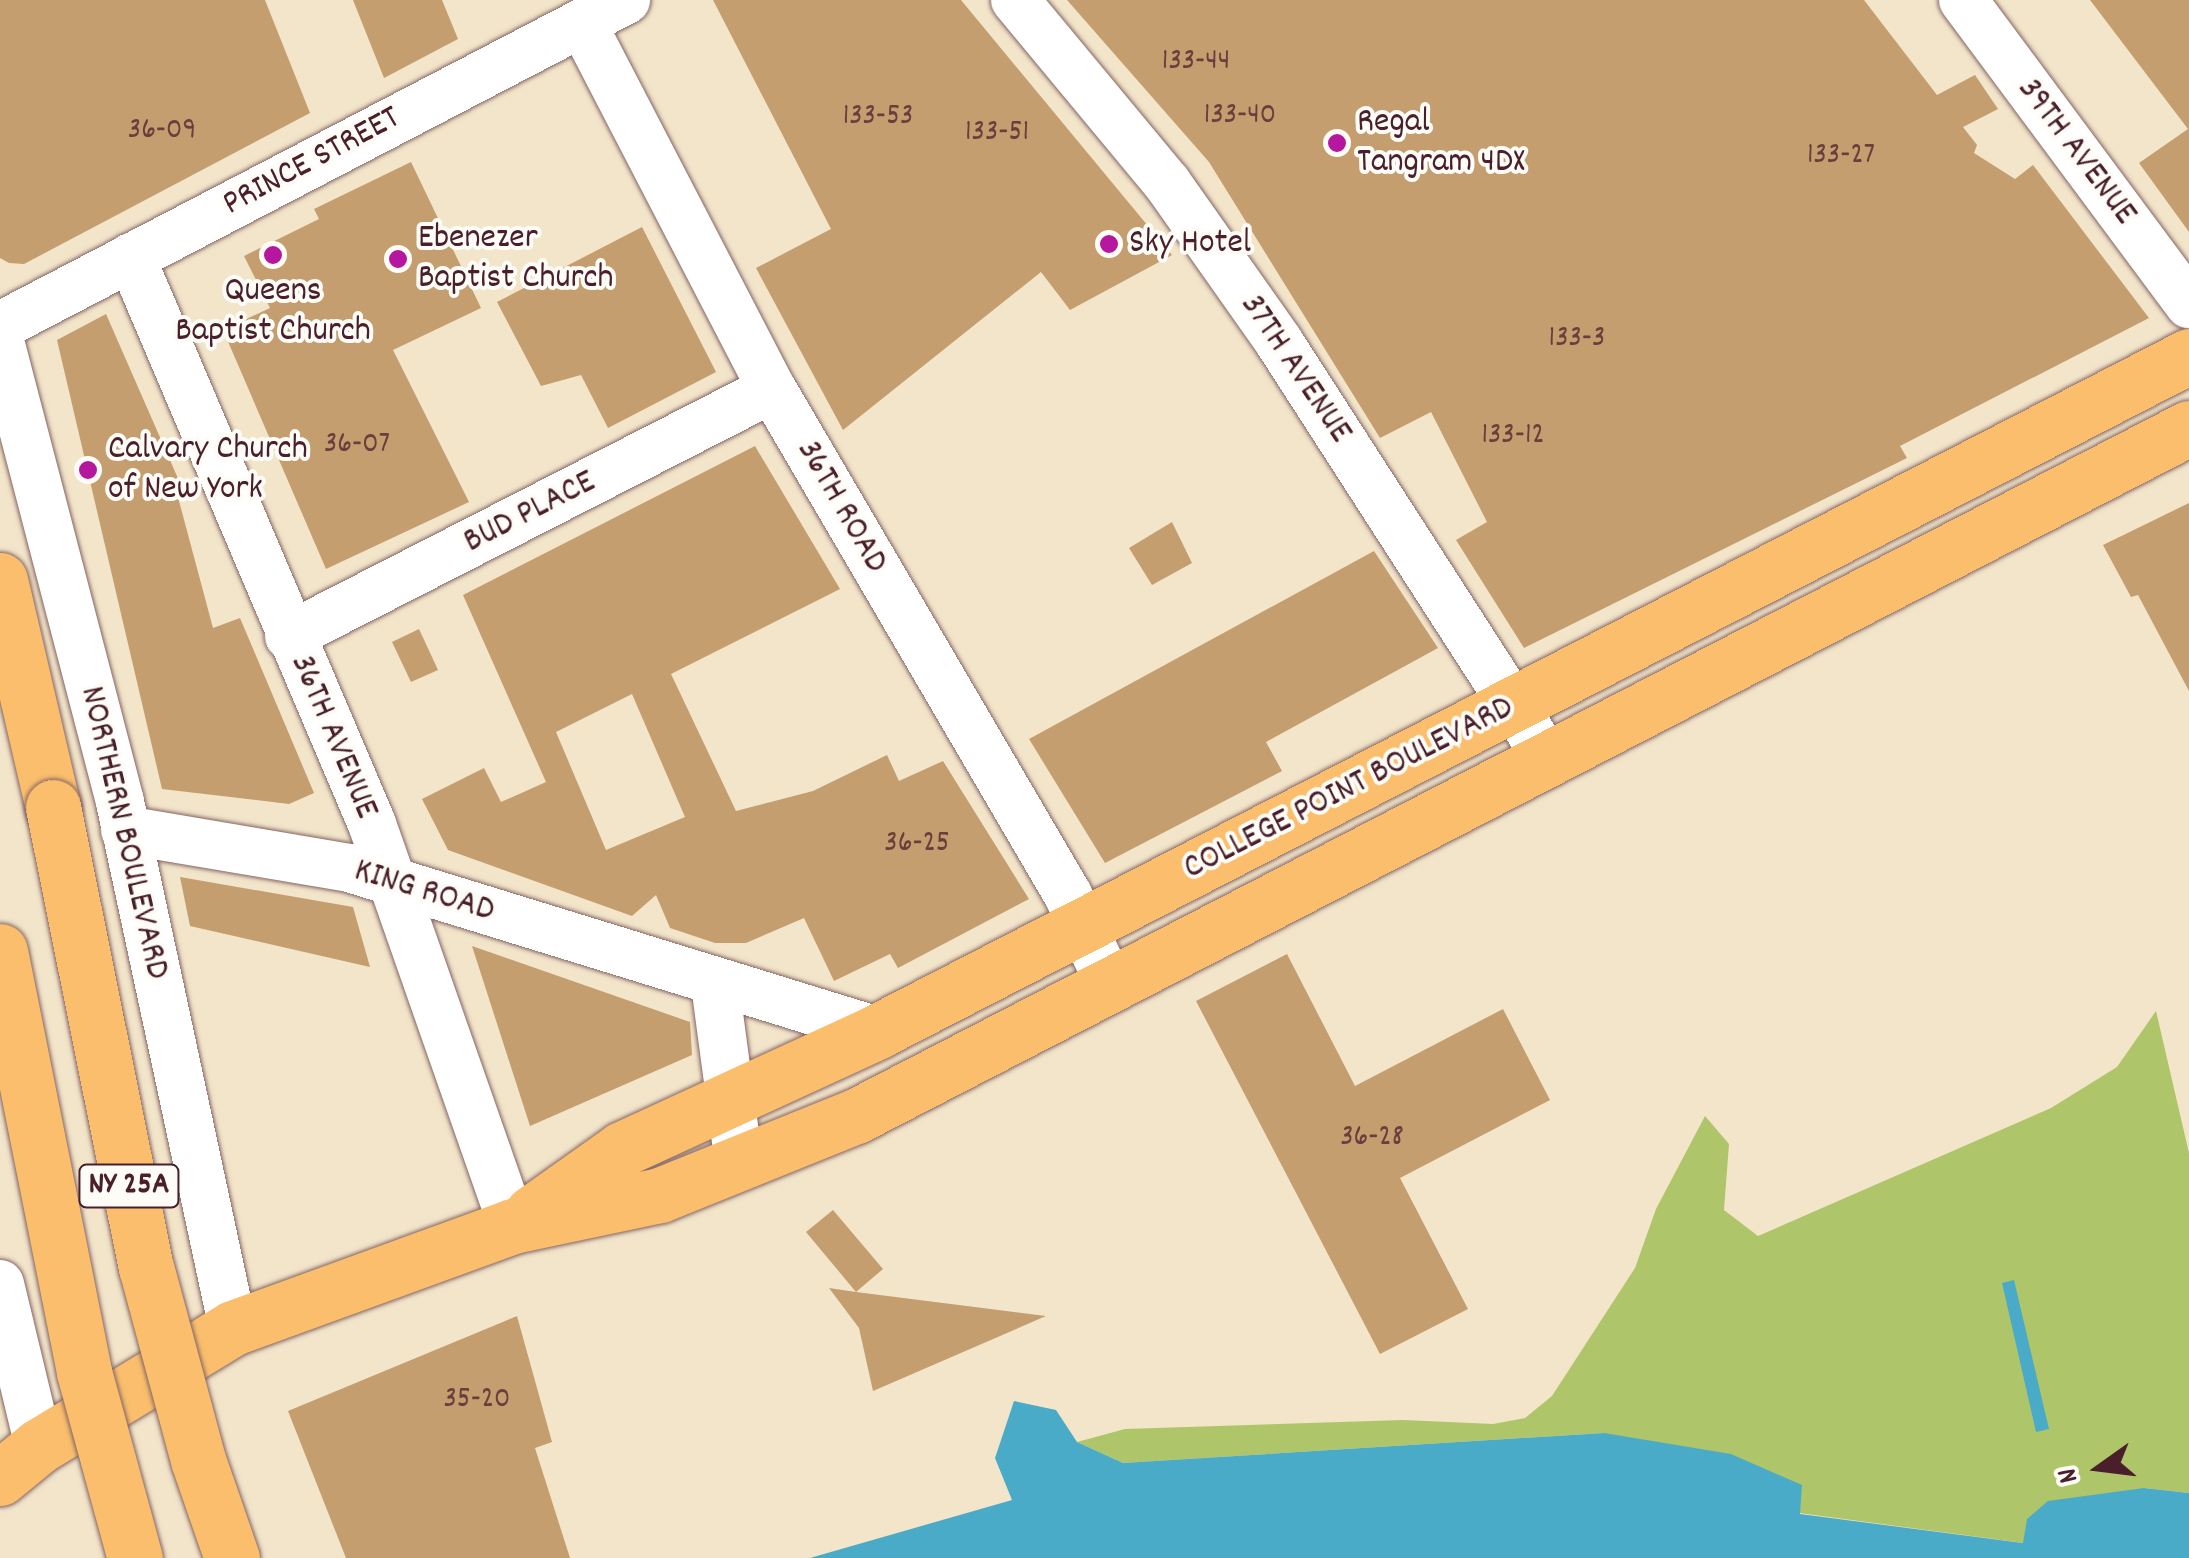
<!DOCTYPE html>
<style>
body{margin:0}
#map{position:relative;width:2189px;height:1558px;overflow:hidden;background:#f2e5ca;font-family:Dekko,sans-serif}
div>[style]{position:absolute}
.green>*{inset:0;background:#afc569}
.water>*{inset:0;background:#4aabc9}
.building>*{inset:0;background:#c49e6f}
.roads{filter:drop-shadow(0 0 2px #856463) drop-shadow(0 0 2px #856463)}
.minor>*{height:48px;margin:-24px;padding:0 24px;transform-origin:24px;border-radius:24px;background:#fff}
.major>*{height:55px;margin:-27.5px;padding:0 27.5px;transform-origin:27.5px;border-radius:27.5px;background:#fabe6d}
.bridges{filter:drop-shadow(0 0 2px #856463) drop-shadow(0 0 2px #856463)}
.major-bridge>*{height:55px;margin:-27.5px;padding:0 27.5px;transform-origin:27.5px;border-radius:27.5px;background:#fabe6d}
.dots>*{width:28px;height:28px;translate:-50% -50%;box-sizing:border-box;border:5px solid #fdfcf7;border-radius:50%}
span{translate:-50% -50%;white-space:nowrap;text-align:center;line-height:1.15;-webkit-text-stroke:8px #fdfcf7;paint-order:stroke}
.number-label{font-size:30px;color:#683f3c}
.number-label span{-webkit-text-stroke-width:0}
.shield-label span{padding:2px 8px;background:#fdfcf7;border:2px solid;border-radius:8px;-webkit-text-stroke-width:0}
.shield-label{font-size:32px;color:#4a1f2b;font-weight:700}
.poi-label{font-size:35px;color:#4a1f2b}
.left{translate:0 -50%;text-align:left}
.street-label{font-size:35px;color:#4a1f2b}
.north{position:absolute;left:2049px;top:1418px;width:100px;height:100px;-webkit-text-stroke:8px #fdfcf7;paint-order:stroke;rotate:256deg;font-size:28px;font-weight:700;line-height:40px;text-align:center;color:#4a1f2b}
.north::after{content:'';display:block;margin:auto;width:35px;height:45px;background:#4a1f2b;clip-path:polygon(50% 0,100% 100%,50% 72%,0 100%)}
</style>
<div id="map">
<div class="green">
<div style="clip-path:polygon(2156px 1011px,2189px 1153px,2189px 1493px,2144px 1488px,2024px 1543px,1799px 1513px,1604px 1433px,1123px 1463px,1077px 1442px,1125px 1429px,1403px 1420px,1493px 1424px,1525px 1418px,1552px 1396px,1635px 1268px,1656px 1209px,1705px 1116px,1729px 1144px,1724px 1210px,1758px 1236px,2051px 1108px,2117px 1067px)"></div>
</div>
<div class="water">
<div style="clip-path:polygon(2014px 1280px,2049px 1429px,2036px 1432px,2002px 1283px)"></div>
<div style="clip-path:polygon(1014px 1401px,1056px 1410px,1077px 1442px,1123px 1463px,1604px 1433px,1731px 1454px,1802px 1485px,1800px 1514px,2023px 1543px,2027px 1519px,2048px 1501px,2144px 1488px,2189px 1493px,2189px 1558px,810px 1558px,1012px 1500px,995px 1458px)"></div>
</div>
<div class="building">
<div style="clip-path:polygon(0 0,265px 0,310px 113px,24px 264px,9px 263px,0 258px)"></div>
<div style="clip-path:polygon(353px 0,442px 0,458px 39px,384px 78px)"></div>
<div style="clip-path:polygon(713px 0,961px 0,1172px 255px,1070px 310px,1041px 272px,843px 430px,756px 268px,831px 229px)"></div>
<div style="clip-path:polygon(1067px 0,1864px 0,1937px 95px,1975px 75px,1998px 109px,1963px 127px,1977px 145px,1974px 153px,2015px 179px,2033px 165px,2149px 318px,1900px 446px,1907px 458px,1524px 648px,1456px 540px,1487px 522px,1431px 412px,1380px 438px,1209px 162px)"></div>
<div style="clip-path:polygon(2090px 0,2189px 0,2189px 232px,2139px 163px,2188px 129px)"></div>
<div style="clip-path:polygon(411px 162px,481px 308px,393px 350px,469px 502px,326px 569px,223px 330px,270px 308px,244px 256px,319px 219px,314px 209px)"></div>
<div style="clip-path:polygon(642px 227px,716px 372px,608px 428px,581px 375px,541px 386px,497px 302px)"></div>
<div style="clip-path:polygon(106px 314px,180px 483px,175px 486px,213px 628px,240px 618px,314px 793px,289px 804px,162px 789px,57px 340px)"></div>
<div style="clip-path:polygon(evenodd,755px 446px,840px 589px,671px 674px,736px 811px,813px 791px,887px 755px,899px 781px,943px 761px,1029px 899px,898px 968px,890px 954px,834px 981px,804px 918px,746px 943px,715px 943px,670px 928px,656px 895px,632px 916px,448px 850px,422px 799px,484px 768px,501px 802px,546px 782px,463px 595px,755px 446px,632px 694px,685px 817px,606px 850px,556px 732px,632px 694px)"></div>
<div style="clip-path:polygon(2189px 503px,2189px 691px,2138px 595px,2131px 597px,2103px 545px)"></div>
<div style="clip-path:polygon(1172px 522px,1192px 563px,1152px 585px,1129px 548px)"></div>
<div style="clip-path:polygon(1374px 551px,1438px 648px,1266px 742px,1282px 771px,1105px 863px,1029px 739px)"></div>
<div style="clip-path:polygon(419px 629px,438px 670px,411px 682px,392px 642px)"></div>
<div style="clip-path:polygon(180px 877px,353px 907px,370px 967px,190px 926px)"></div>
<div style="clip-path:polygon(472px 946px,690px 1022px,692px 1055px,530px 1126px)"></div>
<div style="clip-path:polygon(1287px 954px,1355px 1086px,1503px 1009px,1550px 1100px,1400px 1178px,1468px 1309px,1380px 1354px,1196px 1001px)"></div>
<div style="clip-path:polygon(833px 1210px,883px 1269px,856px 1292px,1046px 1316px,873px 1391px,859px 1328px,829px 1288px,856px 1292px,806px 1232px)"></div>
<div style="clip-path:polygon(517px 1316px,552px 1442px,535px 1448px,570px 1558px,346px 1558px,288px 1411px)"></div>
</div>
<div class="roads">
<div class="minor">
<div style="left:1015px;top:0;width:238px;rotate:50.3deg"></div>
<div style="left:1167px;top:183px;width:194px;rotate:54.8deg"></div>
<div style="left:1279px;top:342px;width:495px;rotate:57.2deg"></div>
<div style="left:1963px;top:0;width:379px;rotate:53.4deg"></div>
<div style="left:582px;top:23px;width:412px;rotate:62.6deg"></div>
<div style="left:772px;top:389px;width:586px;rotate:59.67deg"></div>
<div style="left:1068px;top:895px;width:99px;rotate:65deg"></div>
<div style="left:131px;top:257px;width:616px;rotate:66.97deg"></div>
<div style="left:372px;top:824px;width:426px;rotate:70.7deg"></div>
<div style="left:0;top:326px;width:706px;rotate:-27.51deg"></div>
<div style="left:0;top:341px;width:476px;rotate:75.4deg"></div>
<div style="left:120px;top:802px;width:538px;rotate:77.88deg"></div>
<div style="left:289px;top:636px;width:542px;rotate:-27.08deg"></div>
<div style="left:125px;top:830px;width:227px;rotate:9.6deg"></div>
<div style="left:349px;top:868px;width:554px;rotate:17.13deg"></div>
<div style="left:715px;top:984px;width:182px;rotate:82.4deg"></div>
<div style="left:0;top:1284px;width:167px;rotate:76.5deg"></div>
</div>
<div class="major">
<div style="left:0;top:580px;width:233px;rotate:76.9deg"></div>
<div style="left:532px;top:1213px;width:110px;rotate:-35.4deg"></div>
<div style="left:622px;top:1149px;width:282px;rotate:-24.7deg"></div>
<div style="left:878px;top:1031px;width:1475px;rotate:-27.24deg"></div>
<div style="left:0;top:1478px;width:50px;rotate:-39.4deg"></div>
<div style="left:39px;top:1446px;width:227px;rotate:-31.3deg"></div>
<div style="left:233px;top:1328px;width:298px;rotate:-20deg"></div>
<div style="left:513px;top:1226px;width:150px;rotate:-11.9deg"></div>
<div style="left:660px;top:1195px;width:211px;rotate:-22deg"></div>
<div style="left:856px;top:1116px;width:1500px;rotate:-27.3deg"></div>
</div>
</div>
<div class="bridges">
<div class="major-bridge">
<div style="left:53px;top:807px;width:469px;rotate:78.6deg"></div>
<div style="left:146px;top:1267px;width:200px;rotate:74.9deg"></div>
<div style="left:198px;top:1460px;width:104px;rotate:70.9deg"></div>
<div style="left:0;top:951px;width:429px;rotate:78.7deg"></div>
<div style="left:84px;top:1372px;width:193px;rotate:74.7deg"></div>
</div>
</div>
<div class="dots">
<div style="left:1337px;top:143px;background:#b5179e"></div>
<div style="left:1109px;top:244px;background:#b5179e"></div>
<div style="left:273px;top:255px;background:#b5179e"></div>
<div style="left:398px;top:259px;background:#b5179e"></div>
<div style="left:88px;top:470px;background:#b5179e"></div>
</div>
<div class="number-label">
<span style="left:1196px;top:63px">133-44</span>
<span style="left:1240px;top:117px">133-40</span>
<span style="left:878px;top:118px">133-53</span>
<span style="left:162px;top:132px">36-09</span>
<span style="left:997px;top:134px">133-51</span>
<span style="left:1841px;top:157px">133-27</span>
<span style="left:1577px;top:340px">133-3</span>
<span style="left:1513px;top:437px">133-12</span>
<span style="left:357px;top:446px">36-07</span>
<span style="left:917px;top:845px">36-25</span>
<span style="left:1372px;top:1139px">36-28</span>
<span style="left:477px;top:1401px">35-20</span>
</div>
<div class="shield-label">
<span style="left:129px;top:1186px">NY 25A</span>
</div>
<div class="poi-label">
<span class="left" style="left:1357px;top:143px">Regal<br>Tangram 4DX</span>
<span class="left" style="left:418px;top:259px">Ebenezer<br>Baptist Church</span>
<span class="left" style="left:1129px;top:244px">Sky Hotel</span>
<span style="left:273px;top:312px">Queens<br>Baptist Church</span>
<span class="left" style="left:108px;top:470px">Calvary Church<br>of New York</span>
</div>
<div class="street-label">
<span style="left:2076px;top:152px;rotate:53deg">39TH AVENUE</span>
<span style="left:312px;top:162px;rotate:-28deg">PRINCE STREET</span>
<span style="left:1295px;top:369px;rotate:56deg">37TH AVENUE</span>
<span style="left:841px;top:507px;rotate:60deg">36TH ROAD</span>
<span style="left:530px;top:513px;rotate:-27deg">BUD PLACE</span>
<span style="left:333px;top:737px;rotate:67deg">36TH AVENUE</span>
<span style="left:1349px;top:789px;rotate:-27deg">COLLEGE POINT BOULEVARD</span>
<span style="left:123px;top:833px;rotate:77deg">NORTHERN BOULEVARD</span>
<span style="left:424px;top:892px;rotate:17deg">KING ROAD</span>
</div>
<div class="north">N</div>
</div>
